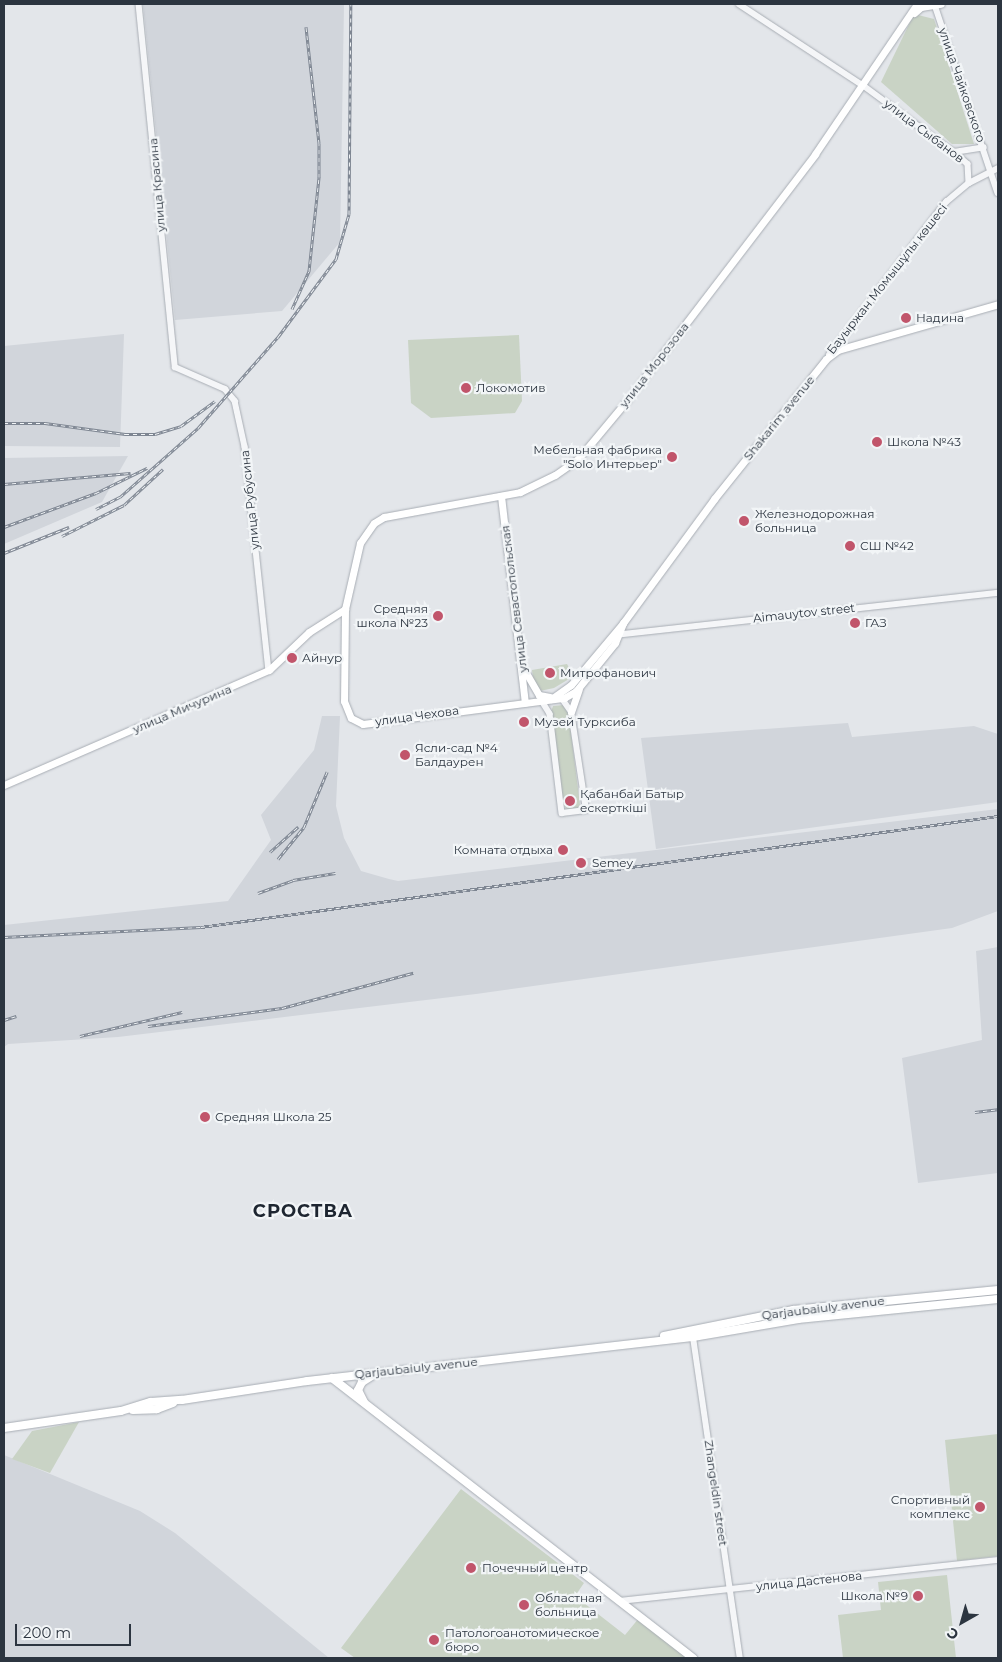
<!DOCTYPE html>
<meta charset="utf-8">
<style>
body{margin:0}
#map{position:relative;width:1002px;height:1662px;overflow:hidden;background:#e3e6ea;font-family:Montserrat,sans-serif}
div>[style]{position:absolute}
.built>*{inset:0;background:#d1d5db}
.green>*{inset:0;background:#c9d3c5}
.roads{filter:drop-shadow(0 0 1px #a8adb4) drop-shadow(0 0 1px #a8adb4)}
.minor>*{height:5.5px;margin:-2.75px;padding:0 2.75px;transform-origin:2.75px;border-radius:2.75px;background:#f5f6f8}
.major>*{height:7px;margin:-3.5px;padding:0 3.5px;transform-origin:3.5px;border-radius:3.5px;background:#fff}
.highway>*{height:8px;margin:-4px;padding:0 4px;transform-origin:4px;border-radius:4px;background:#fff}
.rail>*{height:3px;margin-top:-1.5px;transform-origin:0;background:repeating-linear-gradient(90deg,#f2f5f7 0 4px,#7e8692 0 8px);box-sizing:border-box;border-block:1px solid #7e8692}
.dots>*{width:14px;height:14px;translate:-50% -50%;box-sizing:border-box;border:2px solid #f2f5f7;border-radius:50%}
span{translate:-50% -50%;white-space:nowrap;text-align:center;line-height:1.15;-webkit-text-stroke:4.5px #f2f5f7;paint-order:stroke}
.street-label{font-size:12px;color:#2c3540}
.poi-label{font-size:12px;color:#2c3540}
.left{translate:0 -50%;text-align:left}
.right{translate:-100% -50%;text-align:right}
.district-label{font-size:18px;color:#1e2631;font-weight:700;letter-spacing:1px}
.frame{position:absolute;inset:0;border:5px solid #2c3540;pointer-events:none}
.north{position:absolute;left:937px;top:1597px;width:50px;height:50px;-webkit-text-stroke:4px #f2f5f7;paint-order:stroke;rotate:218deg;font-size:14px;font-weight:700;line-height:20px;text-align:center;color:#2c3540}
.north::after{content:'';display:block;margin:auto;width:18px;height:22px;background:#2c3540;clip-path:polygon(50% 0,100% 100%,50% 72%,0 100%)}
.scale{position:absolute;left:15px;top:1624px;width:116px;height:22px;box-sizing:border-box;border:2px solid #2c3540;border-top:0;padding-left:6px;font-size:15px;line-height:18px;white-space:nowrap;color:#2c3540;-webkit-text-stroke:4px #f2f5f7;paint-order:stroke}
</style>
<div id="map">
<div class="built">
<div style="clip-path:polygon(143px 4px,344px 4px,340px 242px,282px 311px,175px 320px)"></div>
<div style="clip-path:polygon(124px 334px,120px 447px,4px 446px,4px 346px)"></div>
<div style="clip-path:polygon(128px 456px,102px 502px,4px 544px,4px 458px)"></div>
<div style="clip-path:polygon(322px 716px,340px 716px,336px 806px,344px 838px,361px 871px,389px 879px,398px 881px,998px 809px,998px 911px,952px 928px,476px 994px,118px 1037px,8px 1044px,4px 1047px,4px 925px,228px 901px,271px 840px,261px 815px,314px 750px)"></div>
<div style="clip-path:polygon(848px 723px,852px 737px,974px 726px,998px 734px,998px 802px,656px 849px,641px 738px)"></div>
<div style="clip-path:polygon(998px 947px,998px 1173px,918px 1183px,902px 1058px,982px 1040px,976px 951px)"></div>
<div style="clip-path:polygon(4px 1455px,140px 1511px,175px 1533px,329px 1658px,4px 1658px)"></div>
</div>
<div class="green">
<div style="clip-path:polygon(914px 14px,934px 19px,974px 144px,952px 144px,881px 82px)"></div>
<div style="clip-path:polygon(519px 335px,522px 401px,515px 413px,431px 418px,411px 403px,408px 340px)"></div>
<div style="clip-path:polygon(567px 664px,574px 676px,554px 688px,535px 692px,532px 670px)"></div>
<div style="clip-path:polygon(564px 705px,568px 709px,580px 805px,577px 809px,567px 809px,563px 805px,551px 712px,553px 706px)"></div>
<div style="clip-path:polygon(79px 1422px,50px 1473px,12px 1459px,32px 1431px)"></div>
<div style="clip-path:polygon(998px 1434px,998px 1556px,957px 1561px,945px 1440px)"></div>
<div style="clip-path:polygon(461px 1489px,584px 1583px,575px 1596px,625px 1635px,639px 1618px,690px 1658px,355px 1658px,341px 1648px)"></div>
<div style="clip-path:polygon(947px 1575px,956px 1658px,843px 1658px,838px 1615px,881px 1610px,878px 1582px)"></div>
</div>
<div class="roads">
<div class="minor">
<div style="left:139px;top:4px;width:365px;rotate:84.3deg"></div>
<div style="left:175px;top:367px;width:55px;rotate:23.7deg"></div>
<div style="left:225px;top:389px;width:16px;rotate:50deg"></div>
<div style="left:235px;top:401px;width:47px;rotate:77.7deg"></div>
<div style="left:245px;top:447px;width:224px;rotate:83.9deg"></div>
<div style="left:739px;top:4px;width:149px;rotate:33.3deg"></div>
<div style="left:864px;top:86px;width:112px;rotate:36.3deg"></div>
<div style="left:954px;top:152px;width:18px;rotate:41deg"></div>
<div style="left:968px;top:164px;width:19px;rotate:87deg"></div>
<div style="left:935px;top:5px;width:198px;rotate:71.5deg"></div>
<div style="left:954px;top:152px;width:30px;rotate:-9deg"></div>
<div style="left:829px;top:355px;width:193px;rotate:-52.6deg"></div>
<div style="left:946px;top:202px;width:30px;rotate:-40deg"></div>
<div style="left:969px;top:183px;width:33px;rotate:-27deg"></div>
<div style="left:615px;top:635px;width:385px;rotate:-6.3deg"></div>
<div style="left:542px;top:701px;width:15px;rotate:58deg"></div>
<div style="left:550px;top:714px;width:100px;rotate:83.1deg"></div>
<div style="left:562px;top:813px;width:24px;rotate:-7deg"></div>
<div style="left:586px;top:810px;width:99px;rotate:-98.7deg"></div>
<div style="left:571px;top:712px;width:19px;rotate:-125deg"></div>
<div style="left:693px;top:1334px;width:327px;rotate:81.7deg"></div>
<div style="left:620px;top:1601px;width:380px;rotate:-6.2deg"></div>
</div>
<div class="major">
<div style="left:914px;top:13px;width:9px;rotate:-41deg"></div>
<div style="left:921px;top:7px;width:20px;rotate:-9deg"></div>
<div style="left:501px;top:496px;width:208px;rotate:83.4deg"></div>
<div style="left:345px;top:609px;width:92px;rotate:90.6deg"></div>
<div style="left:344px;top:701px;width:18px;rotate:68deg"></div>
<div style="left:351px;top:718px;width:13px;rotate:27deg"></div>
<div style="left:363px;top:724px;width:203px;rotate:-7.4deg"></div>
<div style="left:564px;top:698px;width:14px;rotate:-30deg"></div>
<div style="left:576px;top:691px;width:62px;rotate:-50.9deg"></div>
<div style="left:615px;top:643px;width:22px;rotate:-68deg"></div>
<div style="left:525px;top:671px;width:28px;rotate:60deg"></div>
<div style="left:539px;top:695px;width:11px;rotate:10deg"></div>
<div style="left:551px;top:699px;width:24px;rotate:-35deg"></div>
<div style="left:571px;top:685px;width:81px;rotate:-50deg"></div>
<div style="left:623px;top:623px;width:154px;rotate:-53.7deg"></div>
<div style="left:714px;top:499px;width:179px;rotate:-51.3deg"></div>
<div style="left:826px;top:359px;width:15px;rotate:-37deg"></div>
<div style="left:838px;top:350px;width:166px;rotate:-16deg"></div>
<div style="left:571px;top:712px;width:24px;rotate:-71deg"></div>
<div style="left:4px;top:785px;width:289px;rotate:-23.5deg"></div>
<div style="left:269px;top:670px;width:55px;rotate:-43.5deg"></div>
<div style="left:309px;top:632px;width:43px;rotate:-32.6deg"></div>
<div style="left:345px;top:609px;width:68px;rotate:-77.2deg"></div>
<div style="left:360px;top:543px;width:24px;rotate:-55deg"></div>
<div style="left:374px;top:523px;width:12px;rotate:-31deg"></div>
<div style="left:384px;top:517px;width:138px;rotate:-10.4deg"></div>
<div style="left:520px;top:492px;width:39px;rotate:-26deg"></div>
<div style="left:555px;top:475px;width:28px;rotate:-35deg"></div>
<div style="left:578px;top:459px;width:78px;rotate:-50.2deg"></div>
<div style="left:628px;top:399px;width:308px;rotate:-52.6deg"></div>
<div style="left:815px;top:154px;width:181px;rotate:-55.8deg"></div>
</div>
<div class="highway">
<div style="left:664px;top:1336px;width:132px;rotate:-11.4deg"></div>
<div style="left:793px;top:1310px;width:206px;rotate:-5.6deg"></div>
<div style="left:332px;top:1378px;width:457px;rotate:37.8deg"></div>
<div style="left:364px;top:1402px;width:13px;rotate:-117deg"></div>
<div style="left:358px;top:1390px;width:9px;rotate:-63deg"></div>
<div style="left:362px;top:1382px;width:13px;rotate:-32deg"></div>
<div style="left:133px;top:1410px;width:24px;rotate:-2deg"></div>
<div style="left:157px;top:1409px;width:17px;rotate:-21deg"></div>
<div style="left:4px;top:1428px;width:118px;rotate:-8.3deg"></div>
<div style="left:121px;top:1411px;width:31px;rotate:-17deg"></div>
<div style="left:151px;top:1402px;width:31px;rotate:-4deg"></div>
<div style="left:182px;top:1400px;width:126px;rotate:-8.6deg"></div>
<div style="left:307px;top:1381px;width:388px;rotate:-6.5deg"></div>
<div style="left:693px;top:1337px;width:107px;rotate:-9.7deg"></div>
<div style="left:798px;top:1319px;width:201px;rotate:-5.7deg"></div>
</div>
</div>
<div class="rail">
<div style="left:292px;top:309px;width:42px;rotate:-65.9deg"></div>
<div style="left:309px;top:271px;width:95px;rotate:-83.9deg"></div>
<div style="left:319px;top:177px;width:34px;rotate:-90deg"></div>
<div style="left:319px;top:143px;width:117px;rotate:-96.4deg"></div>
<div style="left:4px;top:423px;width:41px"></div>
<div style="left:45px;top:423px;width:81px;rotate:7.8deg"></div>
<div style="left:125px;top:434px;width:30px"></div>
<div style="left:155px;top:434px;width:27px;rotate:-17deg"></div>
<div style="left:181px;top:426px;width:42px;rotate:-36.3deg"></div>
<div style="left:4px;top:484px;width:127px;rotate:-5deg"></div>
<div style="left:96px;top:509px;width:27px;rotate:-27deg"></div>
<div style="left:120px;top:497px;width:104px;rotate:-41.5deg"></div>
<div style="left:198px;top:428px;width:121px;rotate:-48.7deg"></div>
<div style="left:278px;top:337px;width:97px;rotate:-53.4deg"></div>
<div style="left:336px;top:259px;width:47px;rotate:-73.9deg"></div>
<div style="left:349px;top:214px;width:210px;rotate:-89.5deg"></div>
<div style="left:4px;top:527px;width:98px;rotate:-20.3deg"></div>
<div style="left:96px;top:493px;width:57px;rotate:-26.1deg"></div>
<div style="left:62px;top:536px;width:69px;rotate:-26.6deg"></div>
<div style="left:124px;top:505px;width:53px;rotate:-42.7deg"></div>
<div style="left:4px;top:553px;width:70px;rotate:-21.8deg"></div>
<div style="left:270px;top:852px;width:38px;rotate:-42deg"></div>
<div style="left:278px;top:859px;width:41px;rotate:-50.9deg"></div>
<div style="left:304px;top:827px;width:60px;rotate:-67.3deg"></div>
<div style="left:258px;top:893px;width:37px;rotate:-20deg"></div>
<div style="left:293px;top:880px;width:43px;rotate:-9.5deg"></div>
<div style="left:4px;top:937px;width:197px;rotate:-2.9deg"></div>
<div style="left:201px;top:927px;width:805px;rotate:-7.93deg"></div>
<div style="left:4px;top:1020px;width:13px;rotate:-18deg"></div>
<div style="left:148px;top:1026px;width:135px;rotate:-7.7deg"></div>
<div style="left:282px;top:1008px;width:136px;rotate:-15deg"></div>
<div style="left:80px;top:1036px;width:105px;rotate:-13.2deg"></div>
<div style="left:975px;top:1112px;width:23px;rotate:-7deg"></div>
</div>
<div class="dots">
<div style="left:906px;top:318px;background:#c1556b"></div>
<div style="left:466px;top:388px;background:#c1556b"></div>
<div style="left:877px;top:442px;background:#c1556b"></div>
<div style="left:672px;top:457px;background:#c1556b"></div>
<div style="left:744px;top:521px;background:#c1556b"></div>
<div style="left:850px;top:546px;background:#c1556b"></div>
<div style="left:438px;top:616px;background:#c1556b"></div>
<div style="left:855px;top:623px;background:#c1556b"></div>
<div style="left:292px;top:658px;background:#c1556b"></div>
<div style="left:550px;top:673px;background:#c1556b"></div>
<div style="left:524px;top:722px;background:#c1556b"></div>
<div style="left:405px;top:755px;background:#c1556b"></div>
<div style="left:570px;top:801px;background:#c1556b"></div>
<div style="left:563px;top:850px;background:#c1556b"></div>
<div style="left:581px;top:863px;background:#c1556b"></div>
<div style="left:205px;top:1117px;background:#c1556b"></div>
<div style="left:980px;top:1507px;background:#c1556b"></div>
<div style="left:471px;top:1568px;background:#c1556b"></div>
<div style="left:918px;top:1596px;background:#c1556b"></div>
<div style="left:524px;top:1605px;background:#c1556b"></div>
<div style="left:434px;top:1640px;background:#c1556b"></div>
</div>
<div class="street-label">
<span style="left:962px;top:85px;rotate:71deg">улица Чайковского</span>
<span style="left:924px;top:131px;rotate:37deg">улица Сыбанов</span>
<span style="left:157px;top:185px;rotate:-95deg">улица Красина</span>
<span style="left:887px;top:279px;rotate:-52deg">Бауыржан Момышұлы көшесі</span>
<span style="left:654px;top:365px;rotate:-52deg">улица Морозова</span>
<span style="left:779px;top:418px;rotate:-51deg">Shakarim avenue</span>
<span style="left:250px;top:500px;rotate:-96deg">улица Рубусина</span>
<span style="left:514px;top:599px;rotate:-97deg">улица Севастопольская</span>
<span style="left:804px;top:613px;rotate:-6deg">Aimauytov street</span>
<span style="left:182px;top:709px;rotate:-23deg">улица Мичурина</span>
<span style="left:417px;top:716px;rotate:-8deg">улица Чехова</span>
<span style="left:823px;top:1308px;rotate:-7deg">Qarjaubaiuly avenue</span>
<span style="left:416px;top:1368px;rotate:-6deg">Qarjaubaiuly avenue</span>
<span style="left:716px;top:1493px;rotate:82deg">Zhangeldin street</span>
<span style="left:809px;top:1581px;rotate:-6deg">улица Дастенова</span>
</div>
<div class="poi-label">
<span class="left" style="left:916px;top:318px">Надина</span>
<span class="left" style="left:476px;top:388px">Локомотив</span>
<span class="left" style="left:887px;top:442px">Школа №43</span>
<span class="right" style="left:662px;top:457px">Мебельная фабрика<br>"Solo Интерьер"</span>
<span class="left" style="left:755px;top:521px">Железнодорожная<br>больница</span>
<span class="left" style="left:860px;top:546px">СШ №42</span>
<span class="right" style="left:428px;top:616px">Средняя<br>школа №23</span>
<span class="left" style="left:865px;top:623px">ГАЗ</span>
<span class="left" style="left:302px;top:658px">Айнур</span>
<span class="left" style="left:560px;top:673px">Митрофанович</span>
<span class="left" style="left:534px;top:722px">Музей Турксиба</span>
<span class="left" style="left:415px;top:755px">Ясли-сад №4<br>Балдаурен</span>
<span class="left" style="left:580px;top:801px">Қабанбай Батыр<br>ескерткіші</span>
<span class="right" style="left:553px;top:850px">Комната отдыха</span>
<span class="left" style="left:592px;top:863px">Semey</span>
<span class="left" style="left:215px;top:1117px">Средняя Школа 25</span>
<span class="right" style="left:970px;top:1507px">Спортивный<br>комплекс</span>
<span class="left" style="left:482px;top:1568px">Почечный центр</span>
<span class="right" style="left:908px;top:1596px">Школа №9</span>
<span class="left" style="left:535px;top:1605px">Областная<br>больница</span>
<span class="left" style="left:445px;top:1640px">Патологоанотомическое<br>бюро</span>
</div>
<div class="district-label">
<span style="left:303px;top:1211px">СРОСТВА</span>
</div>
<div class="frame"></div>
<div class="north">С</div>
<div class="scale">200 m</div>
</div>
